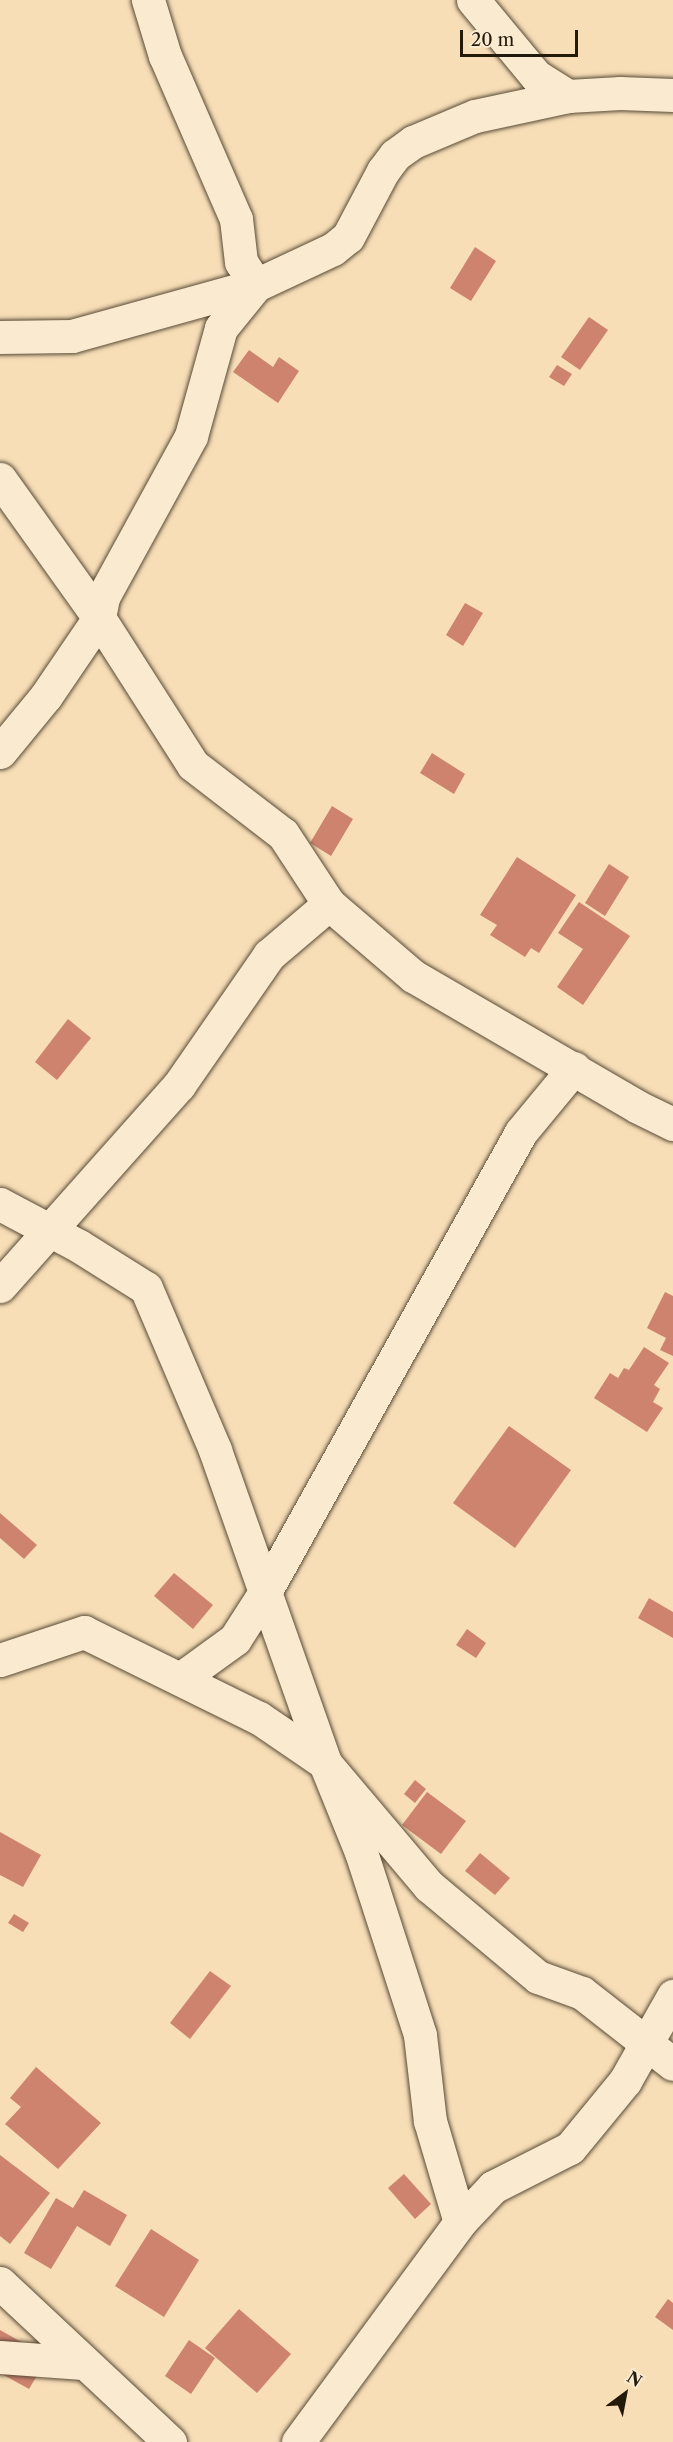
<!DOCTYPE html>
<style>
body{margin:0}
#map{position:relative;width:673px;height:2442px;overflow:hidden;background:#f7deb7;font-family:"Libre Caslon Text",serif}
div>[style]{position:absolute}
.building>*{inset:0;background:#ce836f}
.roads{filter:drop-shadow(0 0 2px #594b37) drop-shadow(0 0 2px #594b37)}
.minor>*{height:33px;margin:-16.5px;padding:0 16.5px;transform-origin:16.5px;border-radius:16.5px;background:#faead0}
span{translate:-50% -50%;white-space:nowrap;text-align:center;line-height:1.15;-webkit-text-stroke:5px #faead0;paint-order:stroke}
.north{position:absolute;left:595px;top:2364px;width:60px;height:60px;-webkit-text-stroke:4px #faead0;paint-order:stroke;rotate:32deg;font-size:16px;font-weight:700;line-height:24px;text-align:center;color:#241a0c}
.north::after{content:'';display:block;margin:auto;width:21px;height:27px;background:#241a0c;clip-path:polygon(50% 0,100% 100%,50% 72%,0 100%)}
.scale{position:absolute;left:460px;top:30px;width:118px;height:27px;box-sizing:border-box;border:3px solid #241a0c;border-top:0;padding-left:8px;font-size:18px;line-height:21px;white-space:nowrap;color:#241a0c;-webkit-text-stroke:4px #faead0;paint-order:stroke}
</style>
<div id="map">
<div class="building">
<div style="clip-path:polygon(475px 247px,496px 261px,471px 301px,450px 288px)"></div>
<div style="clip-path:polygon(589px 317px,608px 330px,580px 370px,561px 357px)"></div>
<div style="clip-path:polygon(249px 350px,273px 367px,279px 357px,299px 371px,278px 403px,233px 372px)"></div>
<div style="clip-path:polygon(557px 365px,572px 374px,564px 386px,549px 377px)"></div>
<div style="clip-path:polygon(465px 603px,483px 613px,463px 646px,446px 635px)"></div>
<div style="clip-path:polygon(432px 753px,465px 774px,454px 794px,420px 773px)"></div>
<div style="clip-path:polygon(332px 806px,353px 819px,331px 856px,310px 843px)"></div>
<div style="clip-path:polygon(517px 857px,576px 895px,539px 953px,531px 948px,525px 957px,490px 935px,497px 925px,480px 915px)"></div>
<div style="clip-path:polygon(609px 864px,629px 877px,605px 916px,585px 903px)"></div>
<div style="clip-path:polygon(579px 902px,630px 936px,583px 1005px,557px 987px,583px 949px,558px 933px)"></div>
<div style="clip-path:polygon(68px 1019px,91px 1038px,57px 1080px,35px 1062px)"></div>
<div style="clip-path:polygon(665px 1292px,673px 1296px,673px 1356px,660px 1350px,666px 1338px,647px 1328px)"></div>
<div style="clip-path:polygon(644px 1347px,669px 1363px,654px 1385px,660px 1389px,653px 1402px,663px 1408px,647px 1432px,594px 1398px,610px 1373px,618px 1378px,624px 1368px,629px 1370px)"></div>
<div style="clip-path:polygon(509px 1426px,571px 1470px,515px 1548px,453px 1503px)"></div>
<div style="clip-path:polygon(0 1513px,37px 1545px,24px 1559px,0 1538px)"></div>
<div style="clip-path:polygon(174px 1573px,213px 1605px,193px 1629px,154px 1596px)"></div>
<div style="clip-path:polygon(649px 1598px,673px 1612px,673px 1638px,638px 1618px)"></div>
<div style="clip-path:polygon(467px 1629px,486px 1643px,476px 1658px,456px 1645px)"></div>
<div style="clip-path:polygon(415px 1780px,426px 1789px,415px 1803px,404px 1794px)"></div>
<div style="clip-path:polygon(427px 1792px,466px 1821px,441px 1854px,402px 1825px)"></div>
<div style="clip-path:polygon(0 1832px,41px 1855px,23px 1887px,0 1875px)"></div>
<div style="clip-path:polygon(480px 1853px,510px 1878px,495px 1895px,465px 1871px)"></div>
<div style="clip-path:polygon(14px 1914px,29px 1923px,23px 1932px,8px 1923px)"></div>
<div style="clip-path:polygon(210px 1971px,231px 1986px,190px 2039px,170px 2023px)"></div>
<div style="clip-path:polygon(36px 2067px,101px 2123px,58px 2169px,5px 2124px,21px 2107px,10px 2098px)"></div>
<div style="clip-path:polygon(0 2155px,50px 2193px,10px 2244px,0 2236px)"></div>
<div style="clip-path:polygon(404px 2174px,431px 2204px,415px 2219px,388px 2188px)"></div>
<div style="clip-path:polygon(84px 2190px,127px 2215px,110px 2246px,77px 2226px,51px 2269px,24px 2253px,56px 2198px,73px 2208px)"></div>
<div style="clip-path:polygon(151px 2229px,199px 2260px,164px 2317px,115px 2286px)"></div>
<div style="clip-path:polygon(668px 2299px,673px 2303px,673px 2330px,655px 2317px)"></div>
<div style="clip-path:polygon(239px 2309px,291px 2354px,257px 2393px,205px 2348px)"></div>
<div style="clip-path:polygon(0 2330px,48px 2357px,29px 2389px,0 2373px)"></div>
<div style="clip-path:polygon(189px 2340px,215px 2358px,191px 2394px,165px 2376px)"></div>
</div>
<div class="roads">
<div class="minor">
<div style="left:473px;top:0;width:99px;rotate:50.3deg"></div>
<div style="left:536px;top:76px;width:38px;rotate:32deg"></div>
<div style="left:0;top:337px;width:72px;rotate:-0.8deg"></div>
<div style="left:72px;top:336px;width:191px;rotate:-15.5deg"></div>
<div style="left:256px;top:285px;width:27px;rotate:-123deg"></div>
<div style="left:241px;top:262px;width:43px;rotate:-96.6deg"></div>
<div style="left:236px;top:219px;width:178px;rotate:-113.5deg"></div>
<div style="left:165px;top:56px;width:59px;rotate:-106.9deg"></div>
<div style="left:0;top:479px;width:171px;rotate:54.5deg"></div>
<div style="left:99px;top:618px;width:174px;rotate:57.4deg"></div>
<div style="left:193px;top:765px;width:113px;rotate:37.5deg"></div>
<div style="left:283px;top:834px;width:84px;rotate:56.7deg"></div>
<div style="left:329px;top:904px;width:111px;rotate:40.6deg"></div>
<div style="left:413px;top:976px;width:260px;rotate:30.2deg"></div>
<div style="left:638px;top:1107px;width:39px;rotate:26deg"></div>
<div style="left:0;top:752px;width:72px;rotate:-50.6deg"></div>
<div style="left:46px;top:696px;width:94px;rotate:-55.8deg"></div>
<div style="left:99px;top:618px;width:21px;rotate:-79deg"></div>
<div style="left:103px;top:597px;width:183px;rotate:-61.3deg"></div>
<div style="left:191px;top:436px;width:112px;rotate:-74.5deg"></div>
<div style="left:221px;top:328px;width:55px;rotate:-50.9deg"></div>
<div style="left:256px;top:285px;width:85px;rotate:-25.1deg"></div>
<div style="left:333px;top:249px;width:19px;rotate:-39deg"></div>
<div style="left:348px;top:237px;width:75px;rotate:-62.1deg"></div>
<div style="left:383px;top:171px;width:20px;rotate:-53deg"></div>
<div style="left:395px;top:155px;width:22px;rotate:-36deg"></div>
<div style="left:413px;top:142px;width:67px;rotate:-22.8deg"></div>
<div style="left:475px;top:116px;width:95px;rotate:-12.1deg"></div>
<div style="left:568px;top:96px;width:52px;rotate:-3.3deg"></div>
<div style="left:620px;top:93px;width:53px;rotate:2.2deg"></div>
<div style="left:0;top:1204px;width:89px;rotate:28deg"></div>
<div style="left:79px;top:1246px;width:79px;rotate:32.1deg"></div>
<div style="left:146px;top:1288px;width:176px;rotate:66.9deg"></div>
<div style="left:215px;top:1450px;width:332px;rotate:70.6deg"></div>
<div style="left:325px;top:1763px;width:96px;rotate:68deg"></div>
<div style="left:361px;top:1852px;width:192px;rotate:72.1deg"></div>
<div style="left:420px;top:2035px;width:87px;rotate:83.4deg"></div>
<div style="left:430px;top:2121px;width:105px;rotate:73.5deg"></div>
<div style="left:0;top:1286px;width:269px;rotate:-48.3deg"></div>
<div style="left:179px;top:1085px;width:158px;rotate:-55.3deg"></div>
<div style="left:269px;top:955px;width:79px;rotate:-40.4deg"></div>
<div style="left:0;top:1660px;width:89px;rotate:-18.4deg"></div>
<div style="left:84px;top:1632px;width:195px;rotate:26.2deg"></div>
<div style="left:259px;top:1718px;width:80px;rotate:34.3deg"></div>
<div style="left:325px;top:1763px;width:161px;rotate:49.8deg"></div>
<div style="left:429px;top:1886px;width:142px;rotate:39.9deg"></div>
<div style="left:538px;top:1977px;width:47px;rotate:20deg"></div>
<div style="left:582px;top:1993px;width:115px;rotate:38deg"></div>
<div style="left:180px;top:1679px;width:68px;rotate:-36deg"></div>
<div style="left:235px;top:1639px;width:56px;rotate:-57.4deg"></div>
<div style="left:265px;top:1592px;width:526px;rotate:-60.9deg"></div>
<div style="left:521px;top:1132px;width:83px;rotate:-50.4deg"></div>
<div style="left:0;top:2283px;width:233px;rotate:43.1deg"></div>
<div style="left:0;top:2357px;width:83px;rotate:4.1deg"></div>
<div style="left:298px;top:2442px;width:273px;rotate:-53.6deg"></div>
<div style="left:460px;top:2222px;width:48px;rotate:-46.7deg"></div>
<div style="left:493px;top:2187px;width:86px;rotate:-26.9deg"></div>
<div style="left:570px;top:2148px;width:87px;rotate:-50.6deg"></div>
<div style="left:625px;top:2081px;width:98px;rotate:-60.5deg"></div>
</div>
</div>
<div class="north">N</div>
<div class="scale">20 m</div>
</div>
